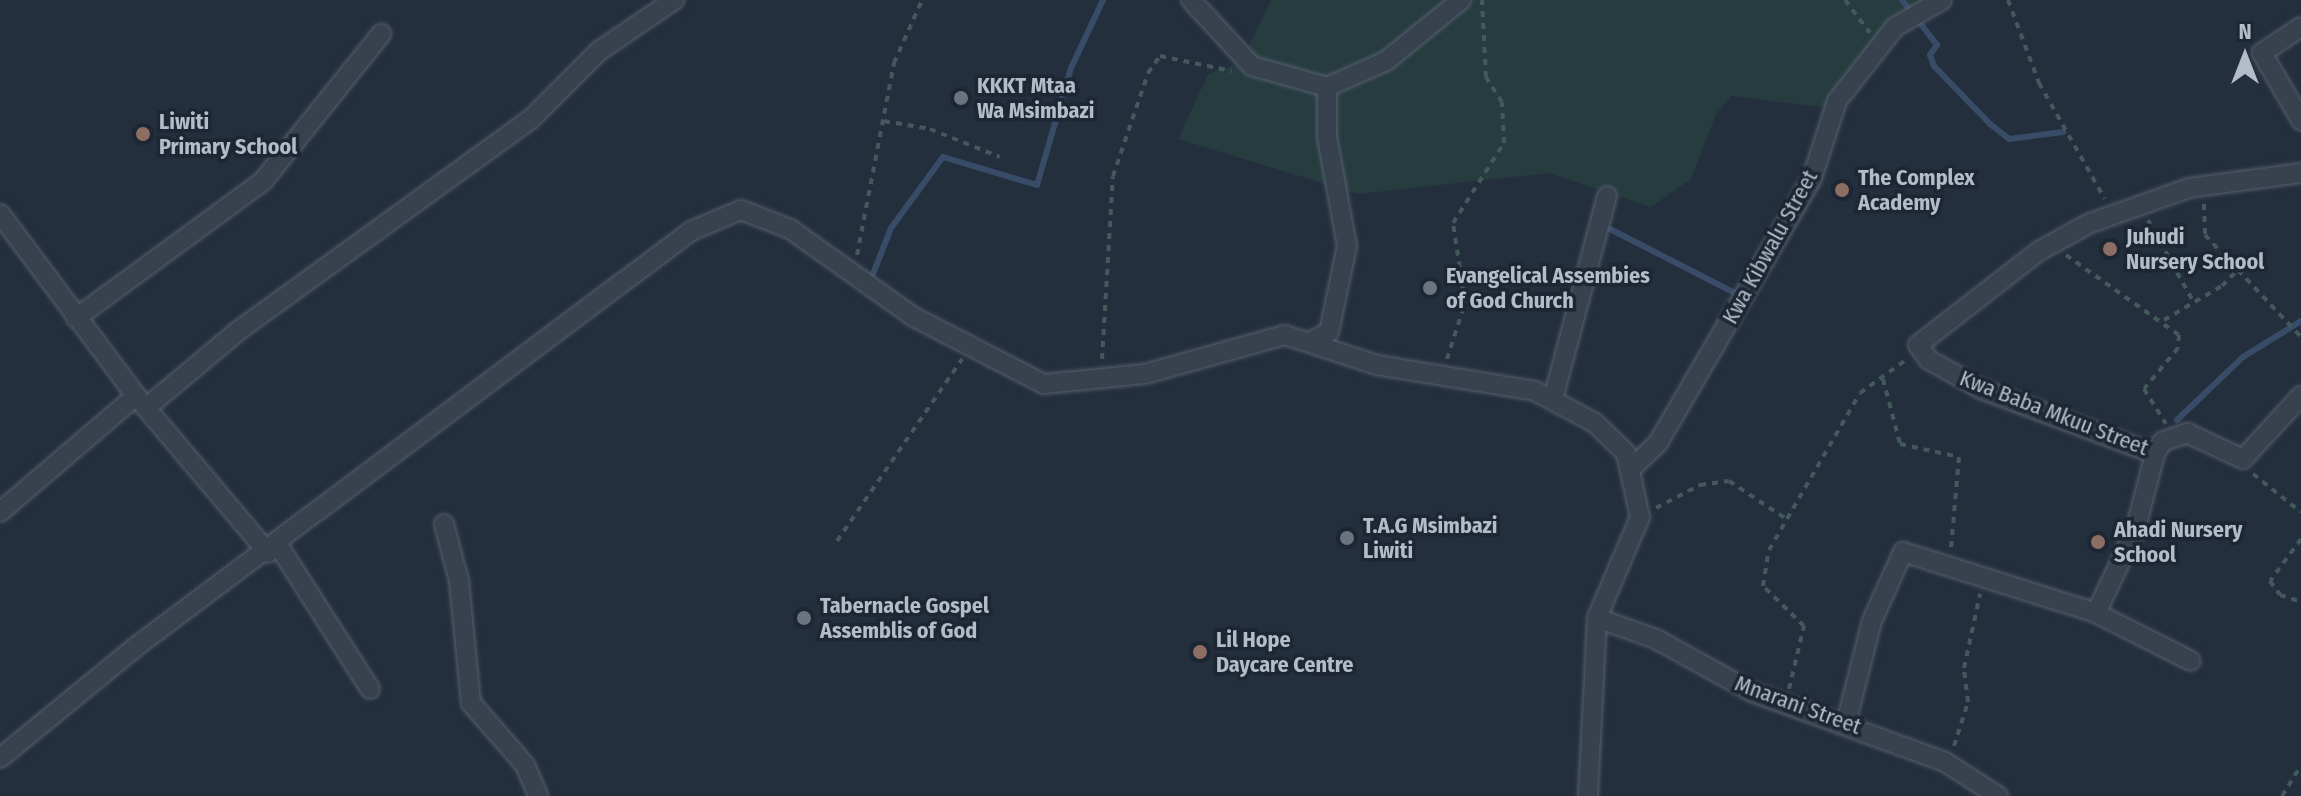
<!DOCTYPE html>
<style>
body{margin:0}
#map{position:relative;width:2301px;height:796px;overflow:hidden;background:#242f3e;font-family:"Fira Sans Condensed",sans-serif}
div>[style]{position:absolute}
.green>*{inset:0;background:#263c3f}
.stream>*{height:6px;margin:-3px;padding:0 3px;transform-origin:3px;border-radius:3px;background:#394c67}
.path>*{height:4px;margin-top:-2px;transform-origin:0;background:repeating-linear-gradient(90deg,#44595c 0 6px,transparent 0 12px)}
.roads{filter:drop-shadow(0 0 2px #565f6c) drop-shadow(0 0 2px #565f6c)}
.minor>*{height:18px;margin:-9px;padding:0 9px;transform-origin:9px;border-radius:9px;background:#38414e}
.dots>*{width:22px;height:22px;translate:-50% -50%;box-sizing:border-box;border:4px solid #1d2633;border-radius:50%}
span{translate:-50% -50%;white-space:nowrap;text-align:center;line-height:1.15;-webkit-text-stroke:7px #1d2633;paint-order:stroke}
.poi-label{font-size:22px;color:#b4bcc9;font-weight:700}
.left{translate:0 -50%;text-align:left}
.street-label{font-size:22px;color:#b4bcc9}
.north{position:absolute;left:2205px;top:16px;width:80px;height:80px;-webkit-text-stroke:6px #1d2633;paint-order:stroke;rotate:0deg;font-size:22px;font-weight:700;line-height:32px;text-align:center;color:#b4bcc9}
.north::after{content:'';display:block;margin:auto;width:28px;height:36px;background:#b4bcc9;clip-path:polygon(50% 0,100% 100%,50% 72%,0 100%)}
</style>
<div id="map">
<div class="green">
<div style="clip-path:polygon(1271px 0,1942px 0,1890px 30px,1839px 109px,1731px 96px,1716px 114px,1691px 179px,1651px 207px,1549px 173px,1358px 194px,1178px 139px,1208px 74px,1241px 63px)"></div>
</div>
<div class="stream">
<div style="left:1902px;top:0;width:57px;rotate:52.1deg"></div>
<div style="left:1937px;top:45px;width:12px;rotate:125deg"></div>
<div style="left:1930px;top:55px;width:12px;rotate:70deg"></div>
<div style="left:1934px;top:66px;width:81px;rotate:46deg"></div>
<div style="left:1990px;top:124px;width:24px;rotate:38deg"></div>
<div style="left:2009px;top:139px;width:55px;rotate:-7.3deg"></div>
<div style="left:1610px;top:229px;width:145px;rotate:27.1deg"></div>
<div style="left:873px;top:274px;width:49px;rotate:-68.6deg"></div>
<div style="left:891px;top:228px;width:88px;rotate:-53.8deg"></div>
<div style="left:943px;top:157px;width:98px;rotate:16.6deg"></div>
<div style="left:1037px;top:185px;width:122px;rotate:-73.8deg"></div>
<div style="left:1071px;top:68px;width:75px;rotate:-64.8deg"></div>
<div style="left:2177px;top:420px;width:91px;rotate:-43.7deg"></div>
<div style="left:2243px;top:357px;width:68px;rotate:-31.8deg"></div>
</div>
<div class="path">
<div style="left:1845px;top:0;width:41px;rotate:52.9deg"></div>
<div style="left:2008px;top:0;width:89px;rotate:69.5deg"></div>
<div style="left:2039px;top:83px;width:133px;rotate:60.4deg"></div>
<div style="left:884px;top:121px;width:47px;rotate:9.9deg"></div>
<div style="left:930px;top:129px;width:75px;rotate:21.8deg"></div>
<div style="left:2204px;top:204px;width:31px;rotate:88deg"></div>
<div style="left:2205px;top:235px;width:140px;rotate:46.7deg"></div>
<div style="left:2148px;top:220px;width:95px;rotate:61deg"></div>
<div style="left:857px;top:255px;width:196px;rotate:-79.1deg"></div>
<div style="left:894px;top:63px;width:69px;rotate:-66deg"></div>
<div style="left:2066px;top:255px;width:138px;rotate:35.3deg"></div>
<div style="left:2179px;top:335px;width:13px;rotate:94deg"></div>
<div style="left:2178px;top:348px;width:53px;rotate:129.7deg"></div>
<div style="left:2144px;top:389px;width:41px;rotate:57.8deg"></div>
<div style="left:2164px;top:320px;width:67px;rotate:-30.4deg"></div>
<div style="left:2222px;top:286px;width:28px;rotate:-46deg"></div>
<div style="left:1102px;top:359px;width:183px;rotate:-86.6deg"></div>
<div style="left:1113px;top:176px;width:109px;rotate:-71.2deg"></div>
<div style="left:1148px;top:73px;width:21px;rotate:-55deg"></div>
<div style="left:1160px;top:56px;width:73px;rotate:11.9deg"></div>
<div style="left:1447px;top:359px;width:59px;rotate:-72.2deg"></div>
<div style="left:1465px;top:303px;width:81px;rotate:-98.5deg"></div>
<div style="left:1453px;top:223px;width:95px;rotate:-57.5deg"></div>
<div style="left:1504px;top:143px;width:41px;rotate:-92.8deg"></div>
<div style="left:1502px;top:102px;width:30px;rotate:-123deg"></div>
<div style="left:1486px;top:77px;width:77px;rotate:-93deg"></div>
<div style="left:1883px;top:379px;width:67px;rotate:75.3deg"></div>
<div style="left:1900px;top:444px;width:60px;rotate:12.4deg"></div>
<div style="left:1959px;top:457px;width:92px;rotate:95deg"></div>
<div style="left:2253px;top:474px;width:61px;rotate:38.4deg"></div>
<div style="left:1656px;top:508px;width:50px;rotate:-27.6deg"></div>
<div style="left:1700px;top:485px;width:29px;rotate:-8deg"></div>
<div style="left:1729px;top:481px;width:67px;rotate:33.5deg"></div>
<div style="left:2301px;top:539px;width:52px;rotate:126.4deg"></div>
<div style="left:2270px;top:581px;width:17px;rotate:54deg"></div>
<div style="left:2280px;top:595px;width:22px;rotate:18deg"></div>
<div style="left:837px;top:541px;width:221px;rotate:-55.5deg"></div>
<div style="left:1789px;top:689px;width:65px;rotate:-76.6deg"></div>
<div style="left:1804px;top:626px;width:57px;rotate:-135.7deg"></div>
<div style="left:1763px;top:586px;width:36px;rotate:-81deg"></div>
<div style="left:1769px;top:550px;width:181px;rotate:-59.9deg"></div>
<div style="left:1860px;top:393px;width:57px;rotate:-35.7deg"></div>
<div style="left:1954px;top:746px;width:46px;rotate:-72.3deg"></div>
<div style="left:1968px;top:702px;width:34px;rotate:-97deg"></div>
<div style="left:1964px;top:668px;width:76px;rotate:-77.8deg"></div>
<div style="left:2282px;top:796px;width:36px;rotate:-58deg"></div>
</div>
<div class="roads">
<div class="minor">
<div style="left:1191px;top:0;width:90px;rotate:47.3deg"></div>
<div style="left:1252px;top:66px;width:78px;rotate:15.6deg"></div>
<div style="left:1327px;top:87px;width:64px;rotate:-23.8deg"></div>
<div style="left:1386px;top:61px;width:97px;rotate:-39.1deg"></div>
<div style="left:2301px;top:27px;width:47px;rotate:146.3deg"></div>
<div style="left:2262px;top:53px;width:78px;rotate:59.8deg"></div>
<div style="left:2301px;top:173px;width:113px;rotate:172.4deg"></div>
<div style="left:2189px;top:188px;width:107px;rotate:160.4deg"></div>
<div style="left:2088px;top:224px;width:56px;rotate:151.1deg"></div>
<div style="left:2039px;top:251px;width:153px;rotate:142.2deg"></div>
<div style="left:1918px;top:345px;width:19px;rotate:54deg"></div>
<div style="left:1929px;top:360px;width:60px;rotate:29.1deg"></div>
<div style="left:1981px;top:389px;width:186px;rotate:20.5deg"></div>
<div style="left:2155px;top:454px;width:14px;rotate:-60deg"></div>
<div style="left:2162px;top:442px;width:27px;rotate:-20deg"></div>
<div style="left:2187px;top:433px;width:62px;rotate:24.9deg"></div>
<div style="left:2243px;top:459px;width:86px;rotate:-47.4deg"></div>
<div style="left:0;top:214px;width:227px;rotate:53.2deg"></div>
<div style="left:136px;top:396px;width:205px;rotate:49.9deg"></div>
<div style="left:76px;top:318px;width:232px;rotate:-36.2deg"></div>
<div style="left:263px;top:181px;width:189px;rotate:-51.2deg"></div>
<div style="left:1310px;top:342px;width:21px;rotate:-28deg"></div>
<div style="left:1329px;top:332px;width:88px;rotate:-78.2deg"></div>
<div style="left:1347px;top:246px;width:111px;rotate:-100.4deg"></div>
<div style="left:1327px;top:137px;width:50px;rotate:-90deg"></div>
<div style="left:1553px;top:399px;width:210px;rotate:-75.1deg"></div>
<div style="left:146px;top:408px;width:120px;rotate:-39.9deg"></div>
<div style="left:238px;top:331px;width:363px;rotate:-35.9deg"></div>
<div style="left:532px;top:118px;width:95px;rotate:-45deg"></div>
<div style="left:599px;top:51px;width:91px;rotate:-34.2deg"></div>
<div style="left:1632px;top:468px;width:36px;rotate:-44deg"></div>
<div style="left:1658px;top:443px;width:306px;rotate:-59.8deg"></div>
<div style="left:1812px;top:178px;width:81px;rotate:-72deg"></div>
<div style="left:1837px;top:101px;width:94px;rotate:-51.9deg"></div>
<div style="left:1895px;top:27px;width:54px;rotate:-29.9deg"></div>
<div style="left:0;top:512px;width:179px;rotate:-40.5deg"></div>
<div style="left:444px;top:524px;width:59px;rotate:75.3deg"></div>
<div style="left:459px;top:581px;width:123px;rotate:84.4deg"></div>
<div style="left:471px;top:703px;width:82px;rotate:48.9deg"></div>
<div style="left:525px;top:765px;width:34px;rotate:67deg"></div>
<div style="left:278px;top:545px;width:171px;rotate:57.4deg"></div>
<div style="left:2096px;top:613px;width:91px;rotate:-64.6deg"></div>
<div style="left:2135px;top:531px;width:80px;rotate:-75.4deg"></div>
<div style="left:1597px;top:618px;width:63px;rotate:19.6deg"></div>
<div style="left:1656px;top:639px;width:110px;rotate:28.9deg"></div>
<div style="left:1752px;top:692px;width:205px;rotate:19.9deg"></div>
<div style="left:1945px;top:762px;width:63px;rotate:32.7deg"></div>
<div style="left:1846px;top:723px;width:105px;rotate:-75.7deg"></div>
<div style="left:1872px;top:621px;width:76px;rotate:-65.8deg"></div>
<div style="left:1903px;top:552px;width:202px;rotate:17.5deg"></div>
<div style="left:2096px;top:613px;width:106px;rotate:26.8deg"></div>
<div style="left:0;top:758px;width:177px;rotate:-39.3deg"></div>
<div style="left:137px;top:646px;width:692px;rotate:-36.84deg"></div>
<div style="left:691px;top:231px;width:54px;rotate:-22.8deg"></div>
<div style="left:741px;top:210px;width:53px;rotate:21.2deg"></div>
<div style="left:790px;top:229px;width:152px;rotate:35.4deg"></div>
<div style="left:914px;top:317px;width:146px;rotate:27.3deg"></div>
<div style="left:1044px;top:384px;width:101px;rotate:-5.7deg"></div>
<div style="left:1145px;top:374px;width:145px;rotate:-15.6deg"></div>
<div style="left:1285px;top:335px;width:97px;rotate:18.1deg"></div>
<div style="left:1377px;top:365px;width:160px;rotate:9.3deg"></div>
<div style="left:1535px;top:391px;width:68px;rotate:28.1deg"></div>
<div style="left:1595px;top:423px;width:43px;rotate:44.1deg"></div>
<div style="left:1626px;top:453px;width:66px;rotate:77.7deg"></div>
<div style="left:1640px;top:517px;width:110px;rotate:113.1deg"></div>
<div style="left:1597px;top:618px;width:178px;rotate:92.9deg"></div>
</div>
</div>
<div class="dots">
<div style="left:961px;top:98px;background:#6b7280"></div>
<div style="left:143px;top:134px;background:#8d6e63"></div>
<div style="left:1842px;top:190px;background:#8d6e63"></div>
<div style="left:2110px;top:249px;background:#8d6e63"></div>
<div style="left:1430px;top:288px;background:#6b7280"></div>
<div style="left:1347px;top:538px;background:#6b7280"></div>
<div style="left:2098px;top:542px;background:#8d6e63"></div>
<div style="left:804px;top:618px;background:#6b7280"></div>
<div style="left:1200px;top:652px;background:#8d6e63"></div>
</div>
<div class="poi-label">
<span class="left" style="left:977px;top:98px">KKKT Mtaa<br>Wa Msimbazi</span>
<span class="left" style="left:159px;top:134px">Liwiti<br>Primary School</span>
<span class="left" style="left:1858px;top:190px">The Complex<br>Academy</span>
<span class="left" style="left:2126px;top:249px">Juhudi<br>Nursery School</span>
<span class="left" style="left:1446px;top:288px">Evangelical Assembies<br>of God Church</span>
<span class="left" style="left:1363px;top:538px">T.A.G Msimbazi<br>Liwiti</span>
<span class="left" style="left:2114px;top:542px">Ahadi Nursery<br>School</span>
<span class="left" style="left:820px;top:618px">Tabernacle Gospel<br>Assemblis of God</span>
<span class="left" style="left:1216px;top:652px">Lil Hope<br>Daycare Centre</span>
</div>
<div class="street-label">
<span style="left:1770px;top:247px;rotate:-61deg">Kwa Kibwalu Street</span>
<span style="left:2054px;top:413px;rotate:21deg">Kwa Baba Mkuu Street</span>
<span style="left:1798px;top:705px;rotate:20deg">Mnarani Street</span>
</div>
<div class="north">N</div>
</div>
